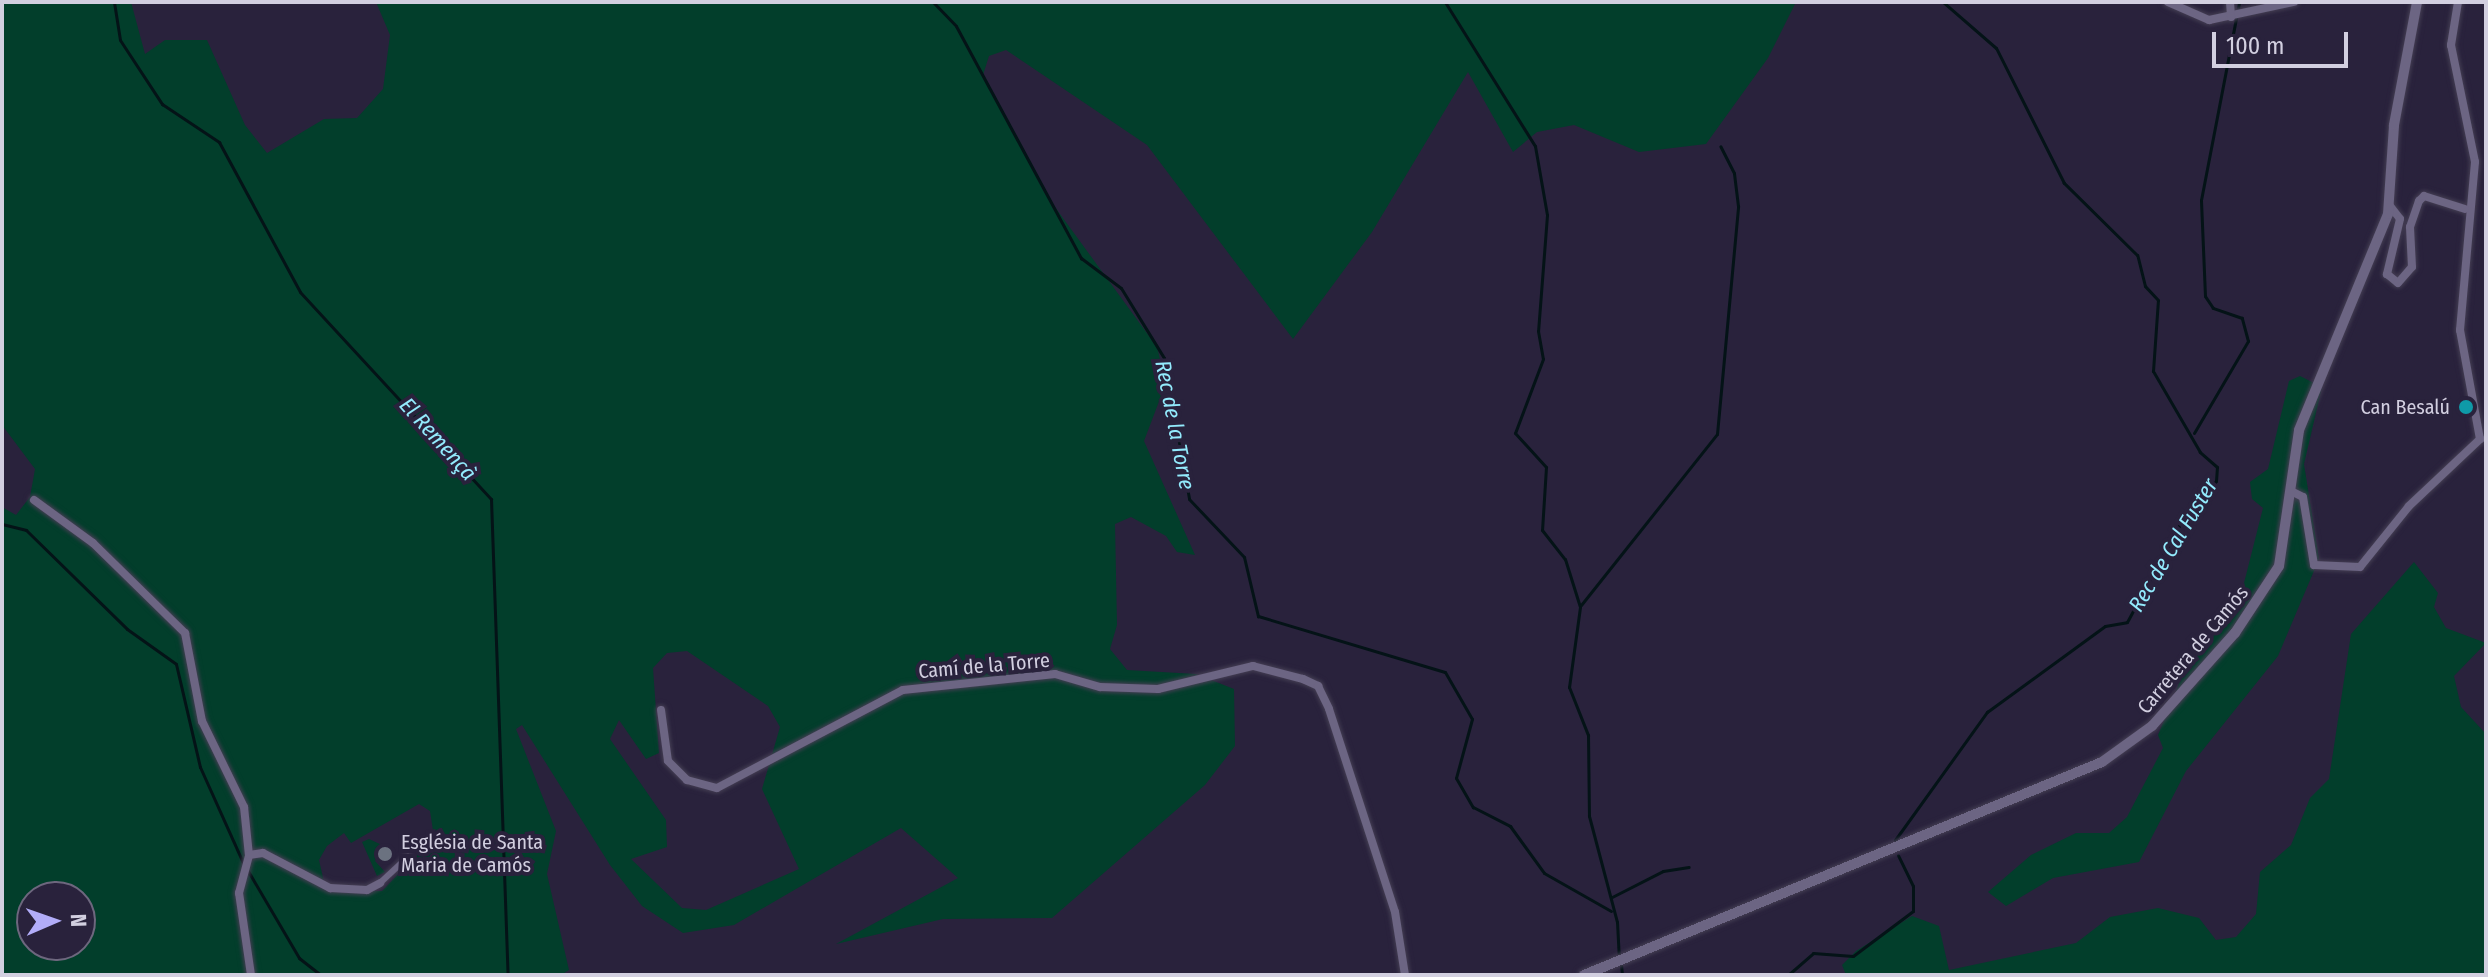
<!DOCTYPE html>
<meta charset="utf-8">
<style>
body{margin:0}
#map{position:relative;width:2488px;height:977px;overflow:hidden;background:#29223c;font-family:"Fira Sans Condensed",sans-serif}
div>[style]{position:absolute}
.green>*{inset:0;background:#023e2b}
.stream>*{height:3px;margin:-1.5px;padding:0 1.5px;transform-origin:1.5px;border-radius:1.5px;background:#041317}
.roads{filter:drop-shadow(0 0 2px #443e53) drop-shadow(0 0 2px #443e53)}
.pedestrian>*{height:6px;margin:-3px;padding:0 3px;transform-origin:3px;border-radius:3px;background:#6c6583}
.minor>*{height:8px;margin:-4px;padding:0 4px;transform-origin:4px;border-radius:4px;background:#6c6583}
.tertiary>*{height:10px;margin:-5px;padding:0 5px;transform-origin:5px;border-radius:5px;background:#6c6583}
.dots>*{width:22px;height:22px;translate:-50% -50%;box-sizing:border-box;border:4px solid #29223c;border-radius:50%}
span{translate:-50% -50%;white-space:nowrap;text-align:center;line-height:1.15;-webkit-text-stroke:8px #29223c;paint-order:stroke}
.poi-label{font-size:20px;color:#d2cfe0}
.right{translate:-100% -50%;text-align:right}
.left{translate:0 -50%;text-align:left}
.street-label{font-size:20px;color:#d2cfe0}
.water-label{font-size:22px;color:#93ebfd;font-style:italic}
.frame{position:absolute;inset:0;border:4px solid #d2cfe0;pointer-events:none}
.north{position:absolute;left:16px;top:881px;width:80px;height:80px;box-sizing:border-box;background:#29223c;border:2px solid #6d677e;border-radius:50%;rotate:88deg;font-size:22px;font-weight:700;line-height:32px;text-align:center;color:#d2cfe0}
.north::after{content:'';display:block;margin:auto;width:28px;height:36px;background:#b2adf9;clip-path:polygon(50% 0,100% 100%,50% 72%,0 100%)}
.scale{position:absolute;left:2212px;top:32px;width:136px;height:36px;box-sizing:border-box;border:4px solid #d2cfe0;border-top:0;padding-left:10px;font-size:24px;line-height:28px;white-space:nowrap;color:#d2cfe0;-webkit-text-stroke:6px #29223c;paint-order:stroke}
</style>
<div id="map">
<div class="green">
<div style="clip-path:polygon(evenodd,2px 2px,131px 2px,145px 54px,165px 40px,207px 40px,245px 125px,267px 153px,324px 119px,357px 118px,383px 89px,390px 35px,376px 2px,1796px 2px,1768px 58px,1706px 144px,1639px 152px,1574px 125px,1537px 132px,1513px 152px,1468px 72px,1372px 232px,1293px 339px,1147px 145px,1006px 50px,989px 56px,983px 75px,1044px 192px,1157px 347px,1166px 383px,1144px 441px,1195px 555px,1177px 552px,1166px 536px,1131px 517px,1115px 524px,1117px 625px,1110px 649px,1127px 670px,1196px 674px,1234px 689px,1235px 746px,1205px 785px,1052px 918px,943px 919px,836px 944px,958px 878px,901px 828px,734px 925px,683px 933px,642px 906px,610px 865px,522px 725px,516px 729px,556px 831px,547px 874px,569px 970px,561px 975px,2px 975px,2px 507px,16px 515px,30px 497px,35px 469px,2px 425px,2px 2px,687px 651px,768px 706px,780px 727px,762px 789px,799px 869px,706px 910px,682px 908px,631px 859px,667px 847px,666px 820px,610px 739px,619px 720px,646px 759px,659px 753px,653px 668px,667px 653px,687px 651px,2px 2px,419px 804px,430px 811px,434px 837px,382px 891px,326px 891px,319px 860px,327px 846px,344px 833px,351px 843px,419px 804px,2px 2px,32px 897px,80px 897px,80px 945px,32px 945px,32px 897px)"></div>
<div style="clip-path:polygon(2300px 376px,2322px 387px,2304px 464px,2319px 559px,2278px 656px,2186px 771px,2139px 862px,2053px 878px,2006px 906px,1988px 892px,2031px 855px,2076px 833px,2109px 833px,2127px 817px,2163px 748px,2158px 735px,2182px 676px,2244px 583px,2263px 508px,2252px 499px,2250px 482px,2268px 469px,2289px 381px)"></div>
<div style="clip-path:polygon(2414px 562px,2438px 593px,2434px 607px,2446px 628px,2486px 643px,2454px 676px,2461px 707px,2486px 734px,2486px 975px,1846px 975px,1842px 965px,1856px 951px,1912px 916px,1939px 926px,1949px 970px,2076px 943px,2110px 917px,2158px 908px,2199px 918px,2216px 940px,2236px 937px,2256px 914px,2260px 872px,2291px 845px,2310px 798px,2329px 779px,2351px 634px)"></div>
<div style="clip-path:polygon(369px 839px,382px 845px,375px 861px,385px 872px,377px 876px,362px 842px)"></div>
</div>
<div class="stream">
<div style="left:114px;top:2px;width:38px;rotate:81deg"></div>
<div style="left:120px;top:40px;width:77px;rotate:56.7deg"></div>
<div style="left:162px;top:104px;width:69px;rotate:33.7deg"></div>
<div style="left:219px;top:142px;width:170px;rotate:61.6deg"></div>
<div style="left:300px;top:292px;width:282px;rotate:47.3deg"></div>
<div style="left:491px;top:499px;width:476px;rotate:88deg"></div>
<div style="left:933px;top:2px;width:33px;rotate:46deg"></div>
<div style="left:956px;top:26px;width:264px;rotate:61.7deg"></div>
<div style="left:1081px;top:258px;width:50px;rotate:36.9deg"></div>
<div style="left:1121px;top:288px;width:82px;rotate:58.4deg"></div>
<div style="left:1164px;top:358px;width:143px;rotate:79.9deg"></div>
<div style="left:1189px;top:499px;width:80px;rotate:46.5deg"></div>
<div style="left:1244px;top:557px;width:61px;rotate:76.7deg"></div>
<div style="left:1258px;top:616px;width:195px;rotate:16.7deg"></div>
<div style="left:1445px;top:672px;width:54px;rotate:60.1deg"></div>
<div style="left:1472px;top:719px;width:61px;rotate:105.2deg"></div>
<div style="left:1456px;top:778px;width:34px;rotate:60deg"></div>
<div style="left:1473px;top:807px;width:42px;rotate:27.2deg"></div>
<div style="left:1510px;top:826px;width:58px;rotate:54.1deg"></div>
<div style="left:1544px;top:873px;width:77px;rotate:29.6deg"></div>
<div style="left:1445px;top:2px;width:170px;rotate:58deg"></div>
<div style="left:1535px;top:146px;width:70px;rotate:80.1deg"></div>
<div style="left:1547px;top:215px;width:116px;rotate:94.4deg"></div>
<div style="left:1538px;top:331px;width:28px;rotate:80deg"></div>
<div style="left:1543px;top:359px;width:79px;rotate:110.7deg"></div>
<div style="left:1515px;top:433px;width:46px;rotate:47.6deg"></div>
<div style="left:1546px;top:467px;width:63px;rotate:93.6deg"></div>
<div style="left:1542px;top:530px;width:37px;rotate:52deg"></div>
<div style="left:1565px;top:559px;width:50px;rotate:72.6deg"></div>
<div style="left:1580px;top:607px;width:81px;rotate:97.8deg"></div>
<div style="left:1569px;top:687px;width:52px;rotate:68.4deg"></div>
<div style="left:1588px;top:735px;width:81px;rotate:89.3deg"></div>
<div style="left:1589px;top:816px;width:110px;rotate:75.2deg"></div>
<div style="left:1617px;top:922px;width:35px;rotate:87deg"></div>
<div style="left:2194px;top:433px;width:107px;rotate:-59.6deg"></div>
<div style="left:2248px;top:341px;width:24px;rotate:-105deg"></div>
<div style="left:2242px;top:318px;width:31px;rotate:-161deg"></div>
<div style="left:2213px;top:308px;width:14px;rotate:-124deg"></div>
<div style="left:2205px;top:296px;width:96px;rotate:-92.4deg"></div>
<div style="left:2201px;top:200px;width:202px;rotate:-79.1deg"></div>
<div style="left:2px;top:524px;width:25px;rotate:14deg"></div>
<div style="left:26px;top:530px;width:141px;rotate:44.4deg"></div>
<div style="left:127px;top:629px;width:60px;rotate:35.5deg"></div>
<div style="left:176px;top:664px;width:106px;rotate:76.9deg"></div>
<div style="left:200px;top:767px;width:107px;rotate:65.8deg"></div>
<div style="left:1581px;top:605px;width:218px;rotate:-51.5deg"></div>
<div style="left:1717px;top:434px;width:229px;rotate:-84.7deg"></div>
<div style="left:1738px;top:206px;width:33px;rotate:-97deg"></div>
<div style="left:1734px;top:173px;width:30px;rotate:-117deg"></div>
<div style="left:1895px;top:840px;width:158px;rotate:-54.3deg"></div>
<div style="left:1987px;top:712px;width:146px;rotate:-36.1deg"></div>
<div style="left:2105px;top:626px;width:22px;rotate:-10deg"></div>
<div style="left:2127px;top:622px;width:109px;rotate:-61.6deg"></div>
<div style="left:2179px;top:526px;width:58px;rotate:-50.6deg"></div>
<div style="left:2216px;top:481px;width:14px;rotate:-86deg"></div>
<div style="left:2217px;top:467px;width:23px;rotate:-139deg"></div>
<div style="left:2200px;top:452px;width:94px;rotate:-120.1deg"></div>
<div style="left:2153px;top:371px;width:71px;rotate:-86deg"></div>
<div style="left:2158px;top:300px;width:19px;rotate:-133deg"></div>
<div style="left:2145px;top:286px;width:32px;rotate:-104deg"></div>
<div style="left:2137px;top:255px;width:103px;rotate:-135.4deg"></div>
<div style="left:2064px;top:183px;width:151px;rotate:-116.7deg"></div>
<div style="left:1996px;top:48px;width:70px;rotate:-139deg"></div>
<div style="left:248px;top:871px;width:101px;rotate:59.6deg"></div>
<div style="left:299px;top:958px;width:28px;rotate:38deg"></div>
<div style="left:1612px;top:897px;width:57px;rotate:-27deg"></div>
<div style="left:1663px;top:871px;width:26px;rotate:-9deg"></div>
<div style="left:1621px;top:965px;width:10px;rotate:84deg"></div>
<div style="left:1788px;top:975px;width:33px;rotate:-41deg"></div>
<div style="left:1813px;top:953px;width:40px;rotate:4.3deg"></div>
<div style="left:1853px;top:956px;width:75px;rotate:-36.9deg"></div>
<div style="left:1913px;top:911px;width:25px;rotate:-90deg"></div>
<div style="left:1913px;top:886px;width:34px;rotate:-116deg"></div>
</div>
<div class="roads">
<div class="pedestrian">
<div style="left:380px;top:883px;width:38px;rotate:-43deg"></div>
</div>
<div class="minor">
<div style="left:2168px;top:2px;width:45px;rotate:23.7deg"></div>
<div style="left:2209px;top:20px;width:87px;rotate:-12deg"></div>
<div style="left:2230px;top:2px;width:15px;rotate:86deg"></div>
<div style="left:2458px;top:2px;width:44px;rotate:99.2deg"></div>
<div style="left:2451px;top:45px;width:119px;rotate:78.4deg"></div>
<div style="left:2475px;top:162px;width:169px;rotate:95.1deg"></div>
<div style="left:2460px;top:330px;width:111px;rotate:79.6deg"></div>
<div style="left:2390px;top:206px;width:16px;rotate:52deg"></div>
<div style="left:2400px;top:219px;width:57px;rotate:103.3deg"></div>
<div style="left:2387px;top:274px;width:14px;rotate:39deg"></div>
<div style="left:2398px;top:283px;width:21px;rotate:-49deg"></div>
<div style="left:2412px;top:267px;width:40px;rotate:-92.9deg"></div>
<div style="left:2410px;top:227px;width:28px;rotate:-71deg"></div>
<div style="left:2419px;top:201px;width:7px;rotate:-45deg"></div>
<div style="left:2424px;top:196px;width:43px;rotate:17.6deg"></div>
<div style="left:2291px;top:491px;width:13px;rotate:27deg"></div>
<div style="left:2303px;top:497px;width:69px;rotate:80.8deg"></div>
<div style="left:2314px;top:565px;width:46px;rotate:2.5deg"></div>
<div style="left:2360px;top:567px;width:78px;rotate:-51.2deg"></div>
<div style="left:2409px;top:506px;width:98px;rotate:-43.3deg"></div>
<div style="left:34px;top:500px;width:73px;rotate:36.1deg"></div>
<div style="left:93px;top:543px;width:129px;rotate:44.4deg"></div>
<div style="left:185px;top:633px;width:90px;rotate:79.1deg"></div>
<div style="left:202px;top:721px;width:96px;rotate:64deg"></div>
<div style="left:244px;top:807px;width:48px;rotate:84.1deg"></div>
<div style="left:661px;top:710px;width:51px;rotate:82.2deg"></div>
<div style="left:668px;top:761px;width:27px;rotate:45deg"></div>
<div style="left:687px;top:780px;width:31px;rotate:15deg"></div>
<div style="left:717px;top:788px;width:210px;rotate:-27.8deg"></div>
<div style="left:903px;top:690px;width:153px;rotate:-6deg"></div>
<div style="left:1055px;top:674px;width:47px;rotate:16.1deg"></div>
<div style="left:1100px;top:687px;width:58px;rotate:2deg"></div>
<div style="left:1158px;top:689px;width:98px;rotate:-13.6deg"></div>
<div style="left:1253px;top:666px;width:52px;rotate:14.6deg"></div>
<div style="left:1303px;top:679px;width:17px;rotate:25deg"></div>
<div style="left:1318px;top:686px;width:25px;rotate:64deg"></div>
<div style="left:1329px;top:709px;width:213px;rotate:72deg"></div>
<div style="left:1395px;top:912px;width:64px;rotate:81deg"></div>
<div style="left:251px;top:975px;width:83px;rotate:-98.3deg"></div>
<div style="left:239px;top:893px;width:39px;rotate:-75deg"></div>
<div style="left:249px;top:855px;width:14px;rotate:-8deg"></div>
<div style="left:263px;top:853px;width:76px;rotate:27.6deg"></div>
<div style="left:330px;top:888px;width:37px;rotate:3deg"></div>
<div style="left:367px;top:890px;width:15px;rotate:-28deg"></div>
</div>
<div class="tertiary">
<div style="left:1584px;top:975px;width:560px;rotate:-22.35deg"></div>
<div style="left:2102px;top:762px;width:62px;rotate:-35.8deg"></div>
<div style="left:2152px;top:726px;width:125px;rotate:-48.3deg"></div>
<div style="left:2235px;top:633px;width:80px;rotate:-56.7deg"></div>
<div style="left:2279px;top:566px;width:137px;rotate:-81.6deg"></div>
<div style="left:2299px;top:430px;width:234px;rotate:-67.6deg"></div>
<div style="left:2388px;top:214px;width:89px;rotate:-86.1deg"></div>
<div style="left:2394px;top:125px;width:125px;rotate:-79.4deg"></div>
</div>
</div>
<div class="dots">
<div style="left:2466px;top:407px;background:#0f9aa8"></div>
<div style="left:385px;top:854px;background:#6b7280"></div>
</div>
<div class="poi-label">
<span class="right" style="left:2450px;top:407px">Can Besalú</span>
<span class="left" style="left:401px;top:854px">Església de Santa<br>Maria de Camós</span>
</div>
<div class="street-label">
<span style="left:2193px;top:650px;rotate:-50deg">Carretera de Camós</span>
<span style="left:984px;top:666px;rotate:-5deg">Camí de la Torre</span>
</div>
<div class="water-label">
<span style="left:1175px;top:425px;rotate:79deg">Rec de la Torre</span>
<span style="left:438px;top:439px;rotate:48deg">El Remençà</span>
<span style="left:2173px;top:545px;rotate:-59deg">Rec de Cal Fuster</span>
</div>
<div class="frame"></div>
<div class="north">N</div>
<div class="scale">100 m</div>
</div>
